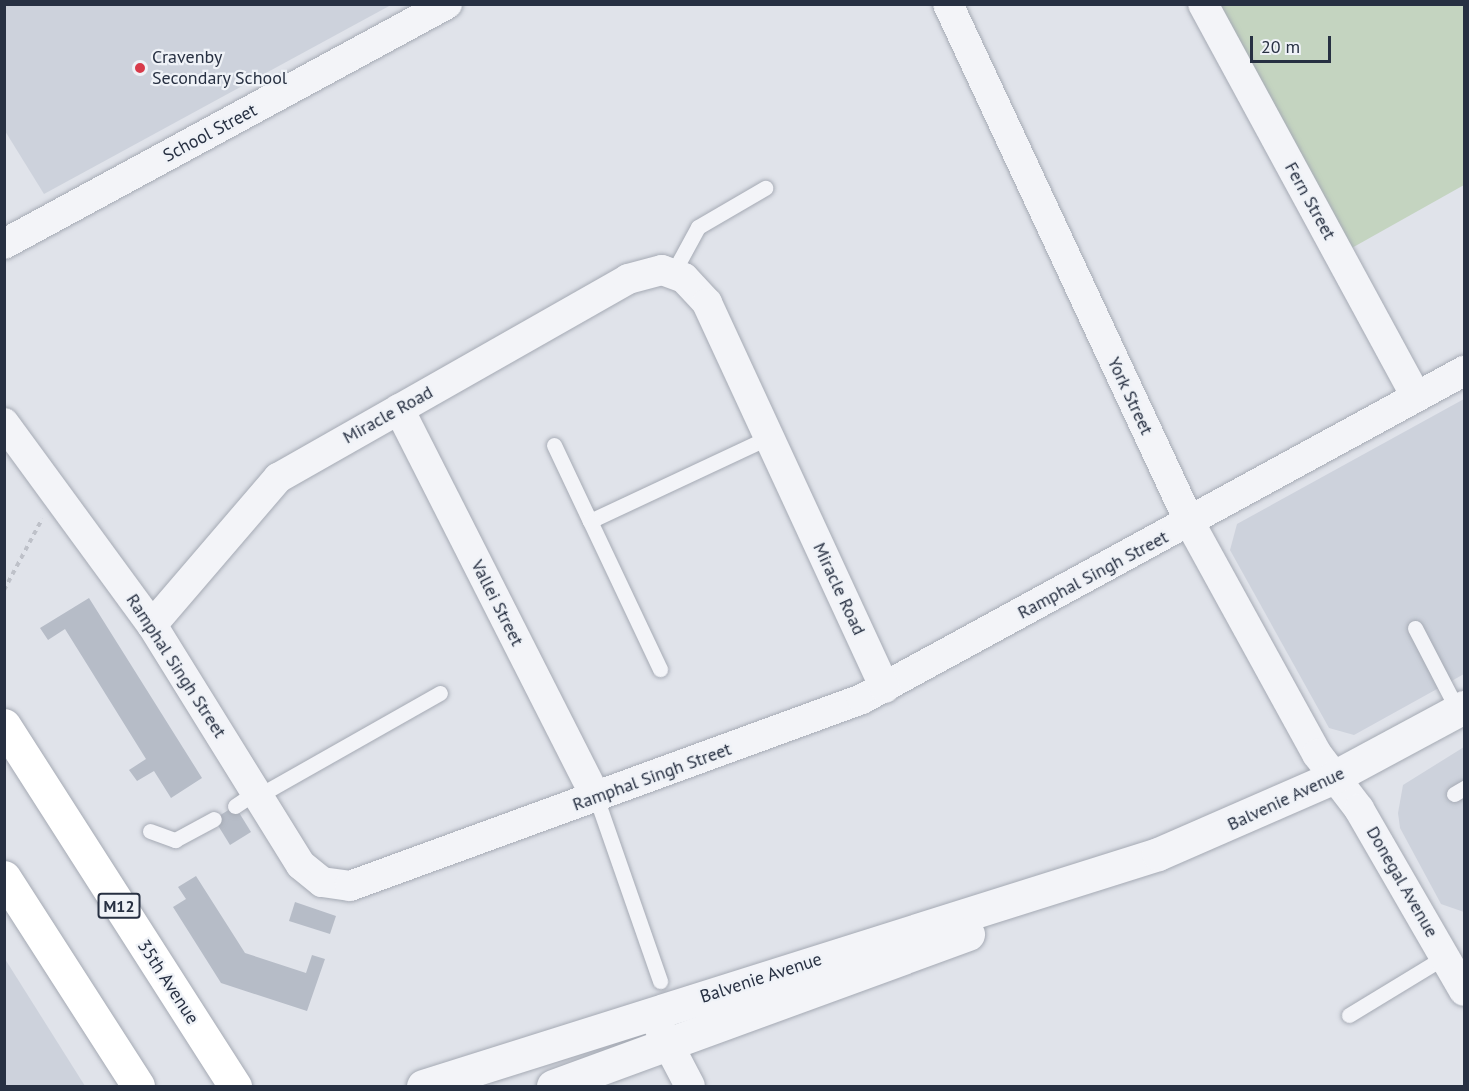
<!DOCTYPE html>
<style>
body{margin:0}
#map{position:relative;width:1469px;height:1091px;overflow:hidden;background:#e0e3ea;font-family:"PT Sans",sans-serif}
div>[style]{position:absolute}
.built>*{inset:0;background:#cdd2dc}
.green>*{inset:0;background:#c4d4c0}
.building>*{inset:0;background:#b6bcc7}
.path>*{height:4px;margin-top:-2px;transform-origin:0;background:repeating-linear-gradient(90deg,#bec1c9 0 4.5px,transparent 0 9px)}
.roads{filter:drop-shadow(0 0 2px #a5aab4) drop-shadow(0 0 2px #a5aab4)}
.service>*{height:15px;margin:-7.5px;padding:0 7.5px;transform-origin:7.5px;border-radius:7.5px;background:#f3f4f8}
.minor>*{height:30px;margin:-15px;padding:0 15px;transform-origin:15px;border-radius:15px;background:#f3f4f8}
.tertiary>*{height:33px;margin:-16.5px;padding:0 16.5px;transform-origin:16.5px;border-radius:16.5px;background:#f3f4f8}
.primary>*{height:33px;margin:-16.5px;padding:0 16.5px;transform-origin:16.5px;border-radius:16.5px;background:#fff}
.dots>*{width:16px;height:16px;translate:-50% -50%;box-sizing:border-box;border:3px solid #eff2f7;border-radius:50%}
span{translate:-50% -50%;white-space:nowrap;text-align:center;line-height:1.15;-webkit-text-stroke:4.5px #eff2f7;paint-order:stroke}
.shield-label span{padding:2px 4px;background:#eff2f7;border:2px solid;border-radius:4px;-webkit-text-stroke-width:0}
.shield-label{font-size:16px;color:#273042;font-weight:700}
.poi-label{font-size:18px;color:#273042}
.left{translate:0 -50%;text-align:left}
.street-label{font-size:18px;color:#273042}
.frame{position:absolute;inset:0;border:6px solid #273042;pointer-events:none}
.scale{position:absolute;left:1250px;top:36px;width:81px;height:27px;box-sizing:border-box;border:3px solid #273042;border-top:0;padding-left:8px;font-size:18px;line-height:21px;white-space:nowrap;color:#273042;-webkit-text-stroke:4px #eff2f7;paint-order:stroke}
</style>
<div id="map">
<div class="built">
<div style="clip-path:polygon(5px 4px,391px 4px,391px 5px,44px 194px,5px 131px)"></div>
<div style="clip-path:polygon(1464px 399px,1464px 674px,1354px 735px,1329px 728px,1230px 550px,1237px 524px)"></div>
<div style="clip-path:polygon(1464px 747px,1464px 912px,1441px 904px,1400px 828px,1398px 813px,1403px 785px)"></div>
<div style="clip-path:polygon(4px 959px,5px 959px,85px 1086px,5px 1086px)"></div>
</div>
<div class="green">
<div style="clip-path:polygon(1217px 5px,1464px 5px,1464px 185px,1350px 249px)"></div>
</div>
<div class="building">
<div style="clip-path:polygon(89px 598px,202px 778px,171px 798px,154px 771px,137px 781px,129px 770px,146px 759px,65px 629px,48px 640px,40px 628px)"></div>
<div style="clip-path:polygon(235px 806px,251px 832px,230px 845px,214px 819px)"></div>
<div style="clip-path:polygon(196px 876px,245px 953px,306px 973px,312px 955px,325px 959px,307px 1011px,221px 983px,173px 907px,186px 899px,178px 887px)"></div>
<div style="clip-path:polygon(295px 902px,336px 916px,330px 934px,289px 921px)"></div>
</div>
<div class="path">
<div style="left:4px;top:590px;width:81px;rotate:-61.8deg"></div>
</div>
<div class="roads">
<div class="service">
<div style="left:673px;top:273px;width:52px;rotate:-61.5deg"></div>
<div style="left:698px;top:227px;width:78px;rotate:-30.2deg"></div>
<div style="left:554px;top:445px;width:84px;rotate:64.7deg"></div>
<div style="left:590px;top:521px;width:198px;rotate:-25.1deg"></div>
<div style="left:590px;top:521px;width:164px;rotate:64.7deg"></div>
<div style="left:1415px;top:628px;width:93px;rotate:62.6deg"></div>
<div style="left:1454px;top:794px;width:12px;rotate:-31deg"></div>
<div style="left:258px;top:796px;width:209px;rotate:-29.5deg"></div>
<div style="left:596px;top:797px;width:195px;rotate:70.8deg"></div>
<div style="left:235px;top:806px;width:25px;rotate:-34deg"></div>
<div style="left:150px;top:831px;width:27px;rotate:20deg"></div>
<div style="left:175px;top:840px;width:44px;rotate:-28.3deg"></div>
<div style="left:1349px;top:1015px;width:114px;rotate:-31.3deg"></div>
</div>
<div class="minor">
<div style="left:948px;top:4px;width:573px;rotate:65deg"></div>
<div style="left:1190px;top:523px;width:264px;rotate:61.2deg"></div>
<div style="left:1317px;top:754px;width:69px;rotate:52.6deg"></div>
<div style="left:1359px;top:809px;width:210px;rotate:60deg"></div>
<div style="left:1203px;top:4px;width:447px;rotate:61.5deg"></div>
<div style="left:4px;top:244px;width:504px;rotate:-28.45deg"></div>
<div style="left:399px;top:409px;width:435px;rotate:63.1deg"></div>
<div style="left:4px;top:423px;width:250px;rotate:53.8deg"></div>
<div style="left:152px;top:625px;width:282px;rotate:58.2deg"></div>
<div style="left:301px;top:865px;width:27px;rotate:39deg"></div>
<div style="left:322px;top:882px;width:28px;rotate:8deg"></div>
<div style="left:350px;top:886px;width:545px;rotate:-20.06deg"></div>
<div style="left:862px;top:699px;width:686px;rotate:-28.58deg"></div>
<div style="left:152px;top:625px;width:194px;rotate:-49.4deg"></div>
<div style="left:278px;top:478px;width:403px;rotate:-29.6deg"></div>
<div style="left:628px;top:279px;width:35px;rotate:-15deg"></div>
<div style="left:662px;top:270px;width:23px;rotate:20deg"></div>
<div style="left:684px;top:278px;width:34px;rotate:47deg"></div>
<div style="left:707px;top:303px;width:424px;rotate:65.2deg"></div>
<div style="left:656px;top:1021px;width:73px;rotate:62.4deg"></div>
</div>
<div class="tertiary">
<div style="left:423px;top:1086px;width:771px;rotate:-17.52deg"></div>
<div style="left:1158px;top:854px;width:192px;rotate:-23.6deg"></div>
<div style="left:1334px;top:777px;width:148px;rotate:-28.3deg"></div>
<div style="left:553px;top:1086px;width:442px;rotate:-20.1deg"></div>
</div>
<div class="primary">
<div style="left:4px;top:725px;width:429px;rotate:57.4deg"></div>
<div style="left:4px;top:877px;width:248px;rotate:57.3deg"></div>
</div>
</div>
<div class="dots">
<div style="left:140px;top:68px;background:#d83b4b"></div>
</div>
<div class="shield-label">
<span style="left:119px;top:906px">M12</span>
</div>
<div class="poi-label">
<span class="left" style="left:152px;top:68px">Cravenby<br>Secondary School</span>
</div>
<div class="street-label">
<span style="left:210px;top:133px;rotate:-28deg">School Street</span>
<span style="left:1310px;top:201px;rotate:61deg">Fern Street</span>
<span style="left:1130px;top:396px;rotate:65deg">York Street</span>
<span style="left:388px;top:415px;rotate:-29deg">Miracle Road</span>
<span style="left:1093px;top:575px;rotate:-28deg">Ramphal Singh Street</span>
<span style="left:839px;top:589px;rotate:65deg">Miracle Road</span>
<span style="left:497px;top:603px;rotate:63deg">Vallei Street</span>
<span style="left:176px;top:666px;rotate:57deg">Ramphal Singh Street</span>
<span style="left:652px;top:777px;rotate:-20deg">Ramphal Singh Street</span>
<span style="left:1286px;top:799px;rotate:-25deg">Balvenie Avenue</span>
<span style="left:1402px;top:882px;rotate:60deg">Donegal Avenue</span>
<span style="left:761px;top:978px;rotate:-18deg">Balvenie Avenue</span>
<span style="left:168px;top:982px;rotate:57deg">35th Avenue</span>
</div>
<div class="frame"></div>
<div class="scale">20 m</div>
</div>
